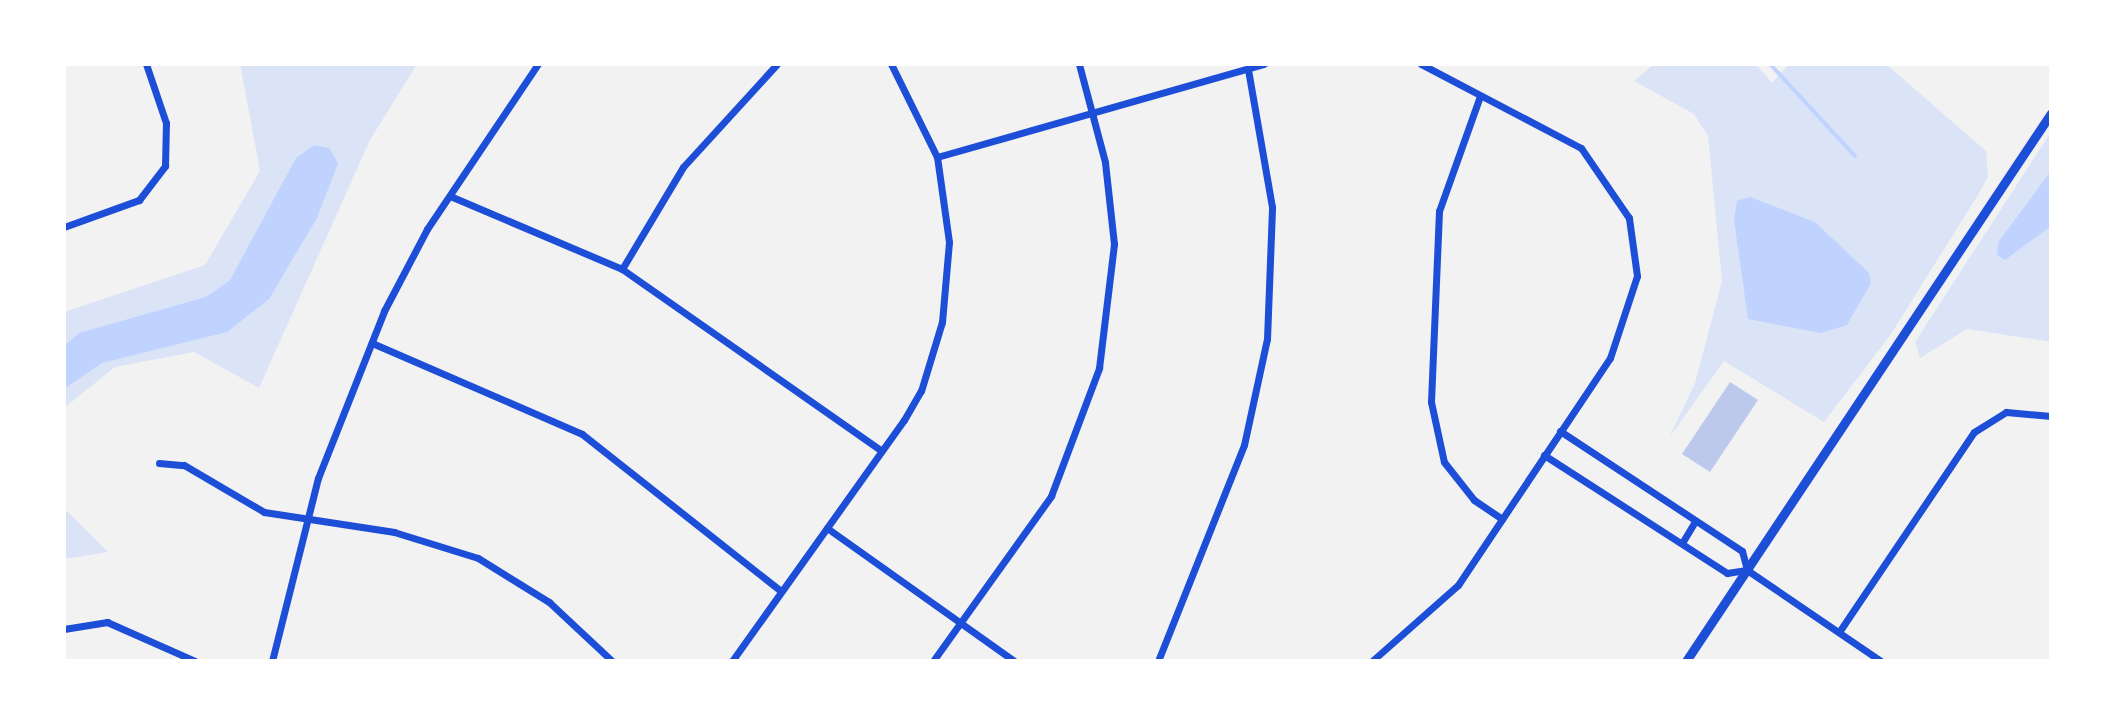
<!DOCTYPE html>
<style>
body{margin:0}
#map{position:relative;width:2115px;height:725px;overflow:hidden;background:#f2f2f2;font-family:"Asap Condensed",sans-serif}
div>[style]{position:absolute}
.green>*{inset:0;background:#dbe4f7}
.water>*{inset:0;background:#bfd3fe}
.stream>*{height:4px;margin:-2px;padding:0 2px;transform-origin:2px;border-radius:2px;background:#bfd3fe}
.building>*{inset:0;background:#bdc9ec}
.minor>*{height:7px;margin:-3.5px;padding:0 3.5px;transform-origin:3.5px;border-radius:3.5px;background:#1d4ed8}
.tertiary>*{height:9px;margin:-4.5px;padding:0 4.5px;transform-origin:4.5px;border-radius:4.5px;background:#1d4ed8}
span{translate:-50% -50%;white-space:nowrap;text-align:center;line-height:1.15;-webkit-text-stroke:8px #fff;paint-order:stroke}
.frame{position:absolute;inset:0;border:66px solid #fff;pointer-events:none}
</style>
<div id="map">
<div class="green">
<div style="clip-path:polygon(240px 64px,417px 64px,370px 140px,259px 388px,194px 352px,115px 367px,64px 408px,64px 312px,205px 265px,260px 171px)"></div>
<div style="clip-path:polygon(1654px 64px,1756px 64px,1772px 83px,1789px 64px,1886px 64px,1986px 151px,1988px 177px,1978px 195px,1891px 334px,1824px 422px,1724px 361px,1669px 438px,1695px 383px,1722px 281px,1708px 136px,1694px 114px,1634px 81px)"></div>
<div style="clip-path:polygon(2051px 132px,2051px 342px,1967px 329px,1920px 358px,1915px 342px)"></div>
<div style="clip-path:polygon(64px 508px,108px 552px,64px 559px)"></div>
</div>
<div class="water">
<div style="clip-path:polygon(314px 145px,329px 148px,338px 163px,317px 218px,269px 299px,227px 332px,102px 363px,64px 389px,64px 346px,79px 333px,206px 297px,230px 280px,296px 158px)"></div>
<div style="clip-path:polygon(2051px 171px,2051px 226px,2005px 260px,1997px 255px,1999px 241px)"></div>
<div style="clip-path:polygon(1750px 197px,1815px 222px,1869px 273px,1871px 283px,1847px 325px,1821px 333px,1748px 319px,1734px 220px,1737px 201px)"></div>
</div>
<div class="stream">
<div style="left:1770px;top:64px;width:125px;rotate:47.3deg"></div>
</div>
<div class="building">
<div style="clip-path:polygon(1730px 382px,1758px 400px,1710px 472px,1682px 454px)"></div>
</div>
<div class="minor">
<div style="left:1480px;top:96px;width:122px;rotate:109.6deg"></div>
<div style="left:1439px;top:211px;width:191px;rotate:92.4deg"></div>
<div style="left:1431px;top:402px;width:61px;rotate:77.8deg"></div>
<div style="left:1444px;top:462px;width:48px;rotate:51.7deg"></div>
<div style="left:1474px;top:500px;width:34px;rotate:34deg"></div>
<div style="left:937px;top:157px;width:340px;rotate:-15.9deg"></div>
<div style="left:450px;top:196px;width:187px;rotate:23deg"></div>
<div style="left:622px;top:269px;width:317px;rotate:35deg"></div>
<div style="left:64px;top:227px;width:80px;rotate:-19.8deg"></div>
<div style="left:139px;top:200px;width:43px;rotate:-52.6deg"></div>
<div style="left:165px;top:166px;width:43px;rotate:-88.7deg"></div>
<div style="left:166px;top:123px;width:62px;rotate:-108.7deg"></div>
<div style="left:622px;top:269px;width:119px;rotate:-59.1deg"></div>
<div style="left:683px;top:167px;width:139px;rotate:-47.6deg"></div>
<div style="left:372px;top:343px;width:229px;rotate:23.4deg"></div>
<div style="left:582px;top:434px;width:253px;rotate:38.3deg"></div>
<div style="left:1560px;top:431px;width:218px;rotate:33.4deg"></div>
<div style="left:1742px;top:551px;width:20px;rotate:75deg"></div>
<div style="left:1544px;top:455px;width:218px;rotate:32.8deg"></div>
<div style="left:1727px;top:573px;width:20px;rotate:-9deg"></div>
<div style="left:159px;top:463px;width:25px;rotate:5deg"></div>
<div style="left:184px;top:465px;width:93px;rotate:30.4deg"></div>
<div style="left:264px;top:512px;width:132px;rotate:8.7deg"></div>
<div style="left:394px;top:532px;width:88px;rotate:17.2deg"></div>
<div style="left:478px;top:558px;width:84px;rotate:31.8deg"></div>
<div style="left:549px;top:602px;width:86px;rotate:43.1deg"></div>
<div style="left:827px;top:528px;width:229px;rotate:35.4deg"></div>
<div style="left:1682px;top:543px;width:26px;rotate:-59deg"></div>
<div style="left:1747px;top:570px;width:162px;rotate:34.2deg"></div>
<div style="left:64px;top:629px;width:44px;rotate:-9.2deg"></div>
<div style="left:107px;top:622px;width:96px;rotate:23.9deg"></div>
<div style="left:1839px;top:632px;width:241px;rotate:-56deg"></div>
<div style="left:1974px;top:432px;width:38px;rotate:-32deg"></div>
<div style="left:2006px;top:412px;width:45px;rotate:5.1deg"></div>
<div style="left:272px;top:661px;width:189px;rotate:-75.9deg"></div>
<div style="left:318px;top:478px;width:180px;rotate:-68.4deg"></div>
<div style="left:384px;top:311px;width:93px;rotate:-62.3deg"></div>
<div style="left:427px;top:229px;width:199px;rotate:-56.1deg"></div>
<div style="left:732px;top:661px;width:296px;rotate:-54.5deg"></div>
<div style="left:904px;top:420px;width:34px;rotate:-60deg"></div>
<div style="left:921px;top:391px;width:72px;rotate:-73.1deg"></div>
<div style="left:942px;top:322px;width:80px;rotate:-85deg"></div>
<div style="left:949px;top:242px;width:86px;rotate:-98deg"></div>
<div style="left:937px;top:157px;width:104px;rotate:-116.3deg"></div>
<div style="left:933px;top:661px;width:203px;rotate:-54.4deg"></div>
<div style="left:1051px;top:496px;width:137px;rotate:-69.4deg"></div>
<div style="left:1099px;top:368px;width:125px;rotate:-83.1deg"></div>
<div style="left:1114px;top:244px;width:82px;rotate:-96.3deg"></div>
<div style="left:1105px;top:162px;width:101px;rotate:-104.9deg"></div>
<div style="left:1158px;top:661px;width:232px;rotate:-68.3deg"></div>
<div style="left:1244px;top:445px;width:108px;rotate:-77.8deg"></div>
<div style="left:1267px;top:339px;width:132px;rotate:-87.8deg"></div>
<div style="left:1272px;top:207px;width:140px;rotate:-99.9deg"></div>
<div style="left:1372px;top:661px;width:115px;rotate:-41.5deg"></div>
<div style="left:1458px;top:585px;width:273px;rotate:-56.2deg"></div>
<div style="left:1610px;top:358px;width:86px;rotate:-71.8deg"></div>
<div style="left:1637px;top:276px;width:59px;rotate:-97.9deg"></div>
<div style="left:1629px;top:218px;width:85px;rotate:-124.4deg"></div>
<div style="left:1581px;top:148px;width:181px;rotate:-152.3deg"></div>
</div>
<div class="tertiary">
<div style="left:1686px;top:661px;width:658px;rotate:-56.33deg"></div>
</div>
<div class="frame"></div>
</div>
